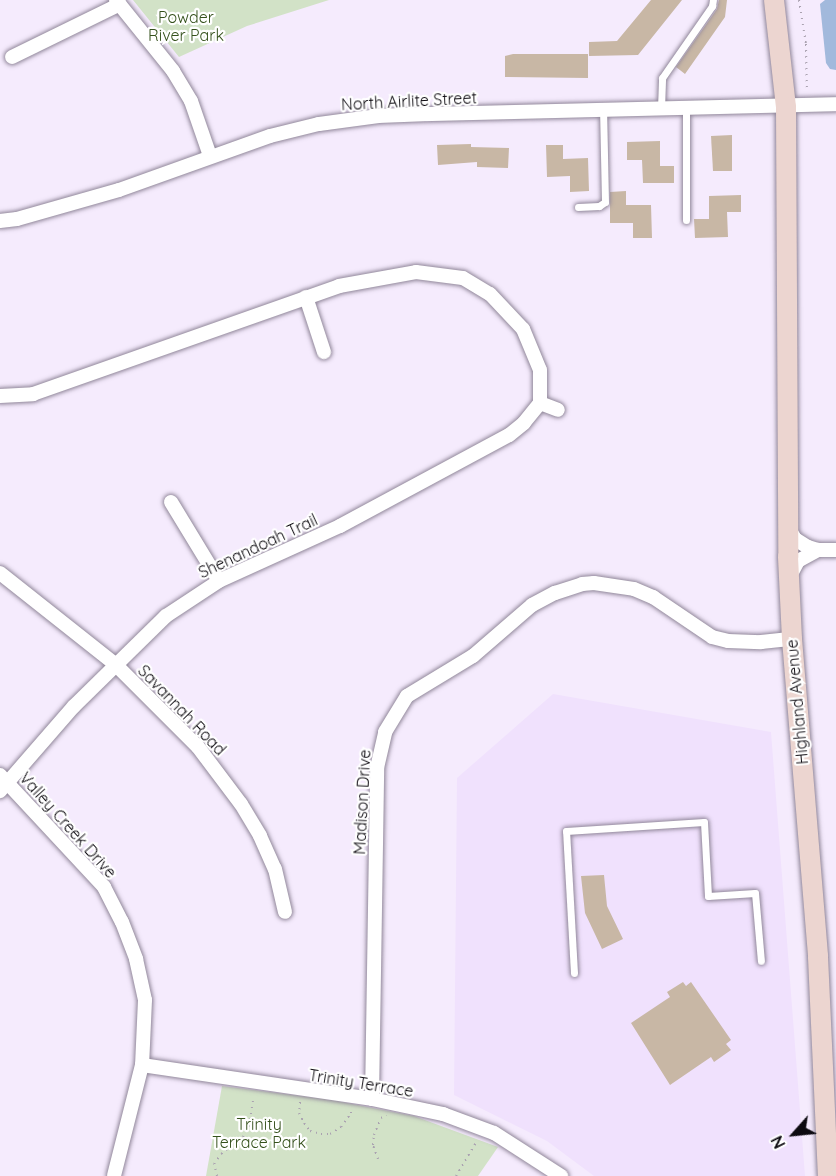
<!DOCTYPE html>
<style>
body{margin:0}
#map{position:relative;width:836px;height:1176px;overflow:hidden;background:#f5ebfd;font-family:Quicksand,sans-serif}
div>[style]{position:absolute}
.built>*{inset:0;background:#f0e1fd}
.green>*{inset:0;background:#d2e2c7}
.water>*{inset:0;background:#a2b9dc}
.building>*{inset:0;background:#c8b7a5}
.path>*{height:2px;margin-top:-1px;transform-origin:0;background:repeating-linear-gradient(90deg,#aaa2b0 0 1.5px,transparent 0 6px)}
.roads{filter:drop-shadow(0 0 2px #91879a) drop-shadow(0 0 2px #91879a)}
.lane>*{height:7px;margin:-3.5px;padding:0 3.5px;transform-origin:3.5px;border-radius:3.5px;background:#fff}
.street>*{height:14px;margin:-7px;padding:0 7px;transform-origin:7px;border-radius:7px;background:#fff}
.secondary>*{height:20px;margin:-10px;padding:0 10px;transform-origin:10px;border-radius:10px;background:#ecd5d0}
span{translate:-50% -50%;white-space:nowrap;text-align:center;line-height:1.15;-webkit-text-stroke:4.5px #fff;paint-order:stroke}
.park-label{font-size:16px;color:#35511c}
.street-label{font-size:16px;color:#0d0a10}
.north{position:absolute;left:764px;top:1104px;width:60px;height:60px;-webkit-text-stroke:4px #fff;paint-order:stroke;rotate:243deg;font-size:16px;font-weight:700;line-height:24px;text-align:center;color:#0d0a10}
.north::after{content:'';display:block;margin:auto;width:21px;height:27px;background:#0d0a10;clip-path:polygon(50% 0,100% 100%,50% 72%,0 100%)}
</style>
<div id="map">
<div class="built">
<div style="clip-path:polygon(553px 694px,771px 732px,805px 1176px,594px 1176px,547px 1141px,454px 1095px,457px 778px)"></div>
</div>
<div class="green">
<div style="clip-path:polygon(133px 0,329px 0,247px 26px,179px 57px)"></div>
<div style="clip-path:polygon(222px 1086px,332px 1100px,414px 1116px,498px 1147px,478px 1176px,206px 1176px)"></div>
</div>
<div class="water">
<div style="clip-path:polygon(825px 0,836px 0,836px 70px,830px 69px,826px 63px,820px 4px)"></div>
</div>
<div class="building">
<div style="clip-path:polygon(651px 0,682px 0,638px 55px,589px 56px,589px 42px,617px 41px)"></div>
<div style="clip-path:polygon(719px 0,727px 0,725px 17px,685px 74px,676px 67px,717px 9px)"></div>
<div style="clip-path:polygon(513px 54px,588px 54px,588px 78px,505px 77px,505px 56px)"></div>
<div style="clip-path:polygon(732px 135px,732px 171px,713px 171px,711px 136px)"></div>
<div style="clip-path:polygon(660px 141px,660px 166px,674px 166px,674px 183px,643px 183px,642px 160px,627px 160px,627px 142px)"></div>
<div style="clip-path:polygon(471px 144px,471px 147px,509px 148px,508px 168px,477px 167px,477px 162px,438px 165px,437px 145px)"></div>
<div style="clip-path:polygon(546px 145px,563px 145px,563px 159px,588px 158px,589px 191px,570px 192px,570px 176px,547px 177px)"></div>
<div style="clip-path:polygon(626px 191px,626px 205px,651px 205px,652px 238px,633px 238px,633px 223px,610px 223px,610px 192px)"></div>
<div style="clip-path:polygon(741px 195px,741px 212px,727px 212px,728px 237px,695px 238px,694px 219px,709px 219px,709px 196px)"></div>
<div style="clip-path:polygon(604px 875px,607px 906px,623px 939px,602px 949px,585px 913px,581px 876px)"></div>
<div style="clip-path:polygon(683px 982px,686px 986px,691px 982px,731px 1040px,726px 1044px,731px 1050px,714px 1062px,711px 1057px,670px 1085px,631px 1023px,670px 997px,667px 992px)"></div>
</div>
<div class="path">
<div style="left:799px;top:0;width:45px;rotate:81deg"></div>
<div style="left:806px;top:44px;width:48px;rotate:88.8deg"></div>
<div style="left:300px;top:1102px;width:11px;rotate:95deg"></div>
<div style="left:299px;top:1113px;width:11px;rotate:63deg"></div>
<div style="left:304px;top:1123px;width:10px;rotate:53deg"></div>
<div style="left:310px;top:1131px;width:11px;rotate:15deg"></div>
<div style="left:321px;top:1134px;width:9px"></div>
<div style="left:330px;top:1134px;width:13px;rotate:-32deg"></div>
<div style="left:341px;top:1127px;width:17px;rotate:-54deg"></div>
<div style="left:351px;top:1113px;width:5px;rotate:-90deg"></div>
<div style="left:378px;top:1159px;width:15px;rotate:-110deg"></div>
<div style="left:373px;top:1145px;width:10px;rotate:-84deg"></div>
<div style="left:374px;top:1135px;width:18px;rotate:-68deg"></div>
<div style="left:381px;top:1118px;width:6px;rotate:-31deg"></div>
<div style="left:217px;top:1176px;width:12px;rotate:-104deg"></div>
<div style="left:214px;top:1164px;width:12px;rotate:-55deg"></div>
<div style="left:221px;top:1154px;width:28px;rotate:-38deg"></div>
<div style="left:243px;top:1137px;width:13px;rotate:-61deg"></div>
<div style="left:249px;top:1126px;width:30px;rotate:-81deg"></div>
<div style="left:456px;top:1176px;width:41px;rotate:-59deg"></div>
</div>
<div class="roads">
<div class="lane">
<div style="left:661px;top:109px;width:31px;rotate:-88deg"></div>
<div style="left:662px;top:78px;width:88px;rotate:-55.2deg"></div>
<div style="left:712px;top:6px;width:6px;rotate:-81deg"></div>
<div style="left:578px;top:207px;width:21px;rotate:-3deg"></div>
<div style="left:599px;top:206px;width:7px;rotate:-34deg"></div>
<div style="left:605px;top:202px;width:92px;rotate:-91.2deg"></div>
<div style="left:686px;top:220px;width:111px;rotate:-90deg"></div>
<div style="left:574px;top:973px;width:142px;rotate:-93.2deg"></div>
<div style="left:566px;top:831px;width:138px;rotate:-3.7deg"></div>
<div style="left:704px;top:822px;width:74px;rotate:86.9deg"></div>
<div style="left:708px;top:896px;width:47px;rotate:-3.7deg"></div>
<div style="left:755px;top:893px;width:68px;rotate:85deg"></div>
</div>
<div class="street">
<div style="left:116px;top:0;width:91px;rotate:51.2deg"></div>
<div style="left:173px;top:71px;width:35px;rotate:59deg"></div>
<div style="left:191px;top:101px;width:58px;rotate:70.9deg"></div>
<div style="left:12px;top:57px;width:120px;rotate:-26.1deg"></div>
<div style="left:0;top:221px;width:17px;rotate:-7deg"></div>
<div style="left:17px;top:219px;width:106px;rotate:-15.9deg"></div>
<div style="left:119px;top:190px;width:160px;rotate:-19.7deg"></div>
<div style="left:270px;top:136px;width:50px;rotate:-13.8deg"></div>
<div style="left:319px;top:124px;width:60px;rotate:-7.7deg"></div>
<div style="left:378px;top:116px;width:51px;rotate:-2.2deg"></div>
<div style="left:429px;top:114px;width:407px;rotate:-1.4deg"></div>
<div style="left:306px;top:297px;width:58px;rotate:71.9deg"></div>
<div style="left:0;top:396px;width:33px;rotate:-3deg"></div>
<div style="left:33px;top:394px;width:324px;rotate:-19.4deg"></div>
<div style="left:339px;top:286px;width:78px;rotate:-10.3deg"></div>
<div style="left:416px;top:272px;width:47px;rotate:7.3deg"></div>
<div style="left:463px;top:278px;width:31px;rotate:31deg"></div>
<div style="left:490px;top:294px;width:48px;rotate:46.7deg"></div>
<div style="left:523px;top:329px;width:44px;rotate:67.5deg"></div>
<div style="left:540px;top:370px;width:33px;rotate:90deg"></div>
<div style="left:540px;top:403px;width:26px;rotate:129deg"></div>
<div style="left:524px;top:423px;width:19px;rotate:141deg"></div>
<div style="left:509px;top:435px;width:192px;rotate:151.7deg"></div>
<div style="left:340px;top:526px;width:133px;rotate:155.6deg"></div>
<div style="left:219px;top:581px;width:64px;rotate:146.6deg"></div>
<div style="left:166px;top:616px;width:129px;rotate:135.6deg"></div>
<div style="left:74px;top:706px;width:113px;rotate:131deg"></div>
<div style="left:540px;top:403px;width:19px;rotate:21deg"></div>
<div style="left:171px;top:502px;width:92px;rotate:58.7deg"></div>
<div style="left:788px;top:527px;width:14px;rotate:60deg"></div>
<div style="left:795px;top:539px;width:15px;rotate:32deg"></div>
<div style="left:808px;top:547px;width:10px;rotate:17deg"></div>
<div style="left:818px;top:550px;width:18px"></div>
<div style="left:0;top:573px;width:147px;rotate:38.4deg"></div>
<div style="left:115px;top:664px;width:117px;rotate:45deg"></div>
<div style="left:198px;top:747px;width:71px;rotate:53deg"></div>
<div style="left:241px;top:804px;width:37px;rotate:59deg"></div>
<div style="left:260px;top:836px;width:36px;rotate:66deg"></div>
<div style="left:275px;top:869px;width:44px;rotate:76.9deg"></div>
<div style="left:790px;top:576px;width:17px;rotate:-62deg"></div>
<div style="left:798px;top:561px;width:23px;rotate:-29deg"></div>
<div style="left:0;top:775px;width:153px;rotate:47.1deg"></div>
<div style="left:104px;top:887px;width:39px;rotate:63deg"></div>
<div style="left:122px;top:922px;width:40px;rotate:69deg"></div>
<div style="left:136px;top:959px;width:42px;rotate:77.6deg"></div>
<div style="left:145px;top:1000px;width:65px;rotate:92.6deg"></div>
<div style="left:142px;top:1065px;width:114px;rotate:104.2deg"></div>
<div style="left:142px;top:1065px;width:232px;rotate:8.4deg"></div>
<div style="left:372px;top:1099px;width:73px;rotate:11.9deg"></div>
<div style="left:443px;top:1114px;width:54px;rotate:20.4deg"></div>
<div style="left:494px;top:1133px;width:80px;rotate:32.7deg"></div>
<div style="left:372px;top:1099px;width:331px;rotate:-89.1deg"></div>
<div style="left:377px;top:768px;width:37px;rotate:-77deg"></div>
<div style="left:385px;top:732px;width:42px;rotate:-58.6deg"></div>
<div style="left:407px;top:696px;width:77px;rotate:-31.2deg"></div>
<div style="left:473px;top:656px;width:78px;rotate:-40.8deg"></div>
<div style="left:532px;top:605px;width:26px;rotate:-28deg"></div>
<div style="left:555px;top:593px;width:28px;rotate:-18deg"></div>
<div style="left:582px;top:584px;width:12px;rotate:-5deg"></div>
<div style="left:594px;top:583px;width:40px;rotate:8.5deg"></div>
<div style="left:634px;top:589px;width:21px;rotate:23deg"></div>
<div style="left:653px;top:597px;width:71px;rotate:34.1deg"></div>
<div style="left:712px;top:637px;width:16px;rotate:14deg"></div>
<div style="left:728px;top:641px;width:33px;rotate:2deg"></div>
<div style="left:761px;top:642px;width:31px;rotate:-6deg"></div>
</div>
<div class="secondary">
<div style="left:774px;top:0;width:108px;rotate:83.6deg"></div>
<div style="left:786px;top:107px;width:450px;rotate:89.7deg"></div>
<div style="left:788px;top:557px;width:82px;rotate:87.2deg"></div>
<div style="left:792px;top:639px;width:319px;rotate:85.3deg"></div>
<div style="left:818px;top:957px;width:219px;rotate:87.4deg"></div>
</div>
</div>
<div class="park-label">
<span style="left:186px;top:26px">Powder<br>River Park</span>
<span style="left:259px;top:1133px">Trinity<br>Terrace Park</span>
</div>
<div class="street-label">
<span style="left:409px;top:101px;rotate:-3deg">North Airlite Street</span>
<span style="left:258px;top:546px;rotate:-25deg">Shenandoah Trail</span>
<span style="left:797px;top:702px;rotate:-95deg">Highland Avenue</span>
<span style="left:182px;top:710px;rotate:46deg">Savannah Road</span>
<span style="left:362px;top:802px;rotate:-87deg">Madison Drive</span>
<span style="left:68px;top:825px;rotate:48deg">Valley Creek Drive</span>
<span style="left:361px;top:1083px;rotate:9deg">Trinity Terrace</span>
</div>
<div class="north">N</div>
</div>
